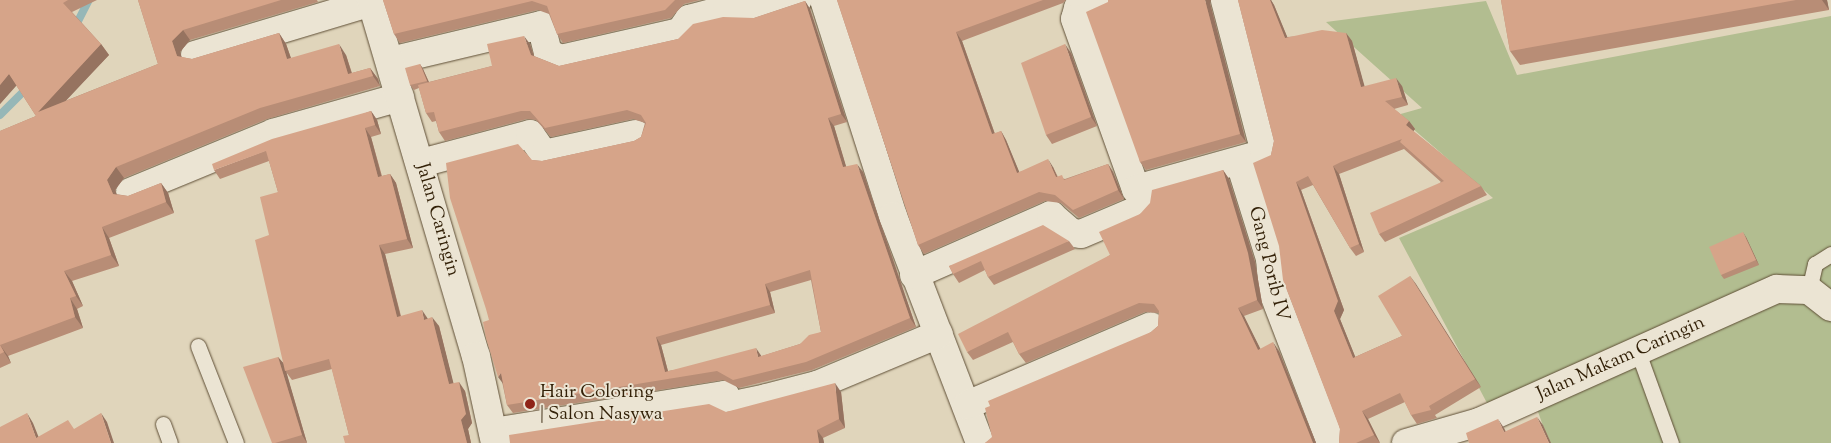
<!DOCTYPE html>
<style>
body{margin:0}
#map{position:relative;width:1831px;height:443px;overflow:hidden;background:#e0d5bb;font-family:"Sorts Mill Goudy",serif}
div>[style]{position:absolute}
.green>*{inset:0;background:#b2bd90}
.stream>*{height:8px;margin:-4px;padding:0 4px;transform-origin:4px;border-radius:4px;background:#96b7b7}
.roads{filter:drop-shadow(0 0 1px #5e4e35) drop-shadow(0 0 1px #5e4e35)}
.lane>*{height:15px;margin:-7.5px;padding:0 7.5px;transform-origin:7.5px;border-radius:7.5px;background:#ebe4d3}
.street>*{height:28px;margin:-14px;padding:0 14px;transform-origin:14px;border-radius:14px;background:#ebe4d3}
.secondary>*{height:28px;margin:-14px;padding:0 14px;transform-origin:14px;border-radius:14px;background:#ebe4d3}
.wall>*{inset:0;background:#b88d76}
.shaded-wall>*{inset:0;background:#967360}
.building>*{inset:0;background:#d6a489}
.dots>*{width:14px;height:14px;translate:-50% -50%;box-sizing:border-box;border:2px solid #ebe4d3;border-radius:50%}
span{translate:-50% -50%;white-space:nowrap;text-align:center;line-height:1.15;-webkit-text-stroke:4px #ebe4d3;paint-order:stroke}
.street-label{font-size:19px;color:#332108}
.poi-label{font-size:19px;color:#332108}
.left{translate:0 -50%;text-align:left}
</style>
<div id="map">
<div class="green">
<div style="clip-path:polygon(1486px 1px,1517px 75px,1831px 16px,1831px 443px,1549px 443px,1529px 386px,1487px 403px,1399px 238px,1493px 198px,1397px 115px,1422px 108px,1326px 22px)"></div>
</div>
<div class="stream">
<div style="left:74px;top:29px;width:33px;rotate:-63deg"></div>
<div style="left:0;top:115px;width:41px;rotate:-45deg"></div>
</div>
<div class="roads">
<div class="lane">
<div style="left:1809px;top:290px;width:27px;rotate:-77deg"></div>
<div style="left:1815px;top:264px;width:19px;rotate:-32deg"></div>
<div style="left:198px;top:346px;width:104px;rotate:68.6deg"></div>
<div style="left:1638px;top:352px;width:97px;rotate:70.1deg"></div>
<div style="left:163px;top:424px;width:20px;rotate:70deg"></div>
</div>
<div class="street">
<div style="left:824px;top:0;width:227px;rotate:72.3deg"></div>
<div style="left:893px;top:216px;width:243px;rotate:69deg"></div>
<div style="left:1102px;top:0;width:25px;rotate:162deg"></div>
<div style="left:1078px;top:8px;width:11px;rotate:105deg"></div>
<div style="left:1075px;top:19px;width:181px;rotate:70.3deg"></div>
<div style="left:1136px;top:189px;width:134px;rotate:-15.6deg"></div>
<div style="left:1265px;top:153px;width:158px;rotate:-104.7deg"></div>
<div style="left:195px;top:55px;width:185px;rotate:-16.7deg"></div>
<div style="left:390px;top:61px;width:155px;rotate:-13.4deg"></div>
<div style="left:541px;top:25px;width:29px;rotate:76deg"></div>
<div style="left:548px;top:53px;width:14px;rotate:25deg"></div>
<div style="left:561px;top:59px;width:122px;rotate:-12.8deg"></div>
<div style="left:680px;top:32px;width:16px;rotate:-55deg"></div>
<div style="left:689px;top:19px;width:39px;rotate:-15deg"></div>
<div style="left:727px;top:9px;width:29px;rotate:4deg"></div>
<div style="left:756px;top:11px;width:43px;rotate:-14.7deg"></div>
<div style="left:421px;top:163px;width:113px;rotate:-14.9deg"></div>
<div style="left:530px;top:134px;width:24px;rotate:55deg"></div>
<div style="left:544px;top:154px;width:94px;rotate:-12.3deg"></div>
<div style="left:1240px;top:163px;width:101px;rotate:72.6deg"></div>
<div style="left:1270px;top:259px;width:33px;rotate:85deg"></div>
<div style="left:1273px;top:292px;width:162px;rotate:69deg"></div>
<div style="left:130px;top:192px;width:155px;rotate:-22.4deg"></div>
<div style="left:273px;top:133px;width:132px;rotate:-15.8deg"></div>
<div style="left:914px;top:275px;width:150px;rotate:-23.7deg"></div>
<div style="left:1051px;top:215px;width:28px;rotate:41deg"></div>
<div style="left:1072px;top:233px;width:9px;rotate:6deg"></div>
<div style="left:1081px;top:234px;width:64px;rotate:-23deg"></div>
<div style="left:1140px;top:209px;width:6px;rotate:-59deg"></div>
<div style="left:1143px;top:204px;width:16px;rotate:-105deg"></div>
<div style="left:967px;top:405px;width:200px;rotate:-23.2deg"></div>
<div style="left:493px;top:432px;width:235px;rotate:-9.1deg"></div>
<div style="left:725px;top:395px;width:12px;rotate:70deg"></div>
<div style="left:729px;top:406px;width:38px;rotate:-12deg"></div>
<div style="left:766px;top:398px;width:53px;rotate:-14.3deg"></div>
<div style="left:817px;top:385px;width:132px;rotate:-22.7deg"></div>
<div style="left:1406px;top:443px;width:76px;rotate:-16deg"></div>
<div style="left:1479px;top:422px;width:326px;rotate:-24.1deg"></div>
<div style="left:1777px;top:289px;width:32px;rotate:2deg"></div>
<div style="left:1809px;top:290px;width:28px;rotate:38deg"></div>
</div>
<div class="secondary">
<div style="left:371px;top:0;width:371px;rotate:73.6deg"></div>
<div style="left:476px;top:356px;width:89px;rotate:77.7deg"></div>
</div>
</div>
<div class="wall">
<div style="clip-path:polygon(0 0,97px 0,72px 12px,101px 44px,109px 55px,65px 101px,158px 64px,138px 0,317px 0,318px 2px,190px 40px,180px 52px,181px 57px,192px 59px,279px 33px,286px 44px,291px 58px,346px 55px,352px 73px,370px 68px,378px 79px,380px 86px,267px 119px,124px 178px,115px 190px,116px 194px,128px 196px,161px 183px,168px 193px,174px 213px,109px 238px,119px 266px,72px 281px,83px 306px,77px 309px,83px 328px,8px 356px,11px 363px,0 368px,0 131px,36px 116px,16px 85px,0 104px)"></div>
<div style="clip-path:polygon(383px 0,700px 0,684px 4px,671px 18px,563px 43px,557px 34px,549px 14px,538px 10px,400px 43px,394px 34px)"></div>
<div style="clip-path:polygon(837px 0,1066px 0,1063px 3px,962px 41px,995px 134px,1001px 131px,1006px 140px,1019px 172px,1053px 167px,1058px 177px,1065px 179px,1108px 164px,1113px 172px,1124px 199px,1079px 218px,1061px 203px,1045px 201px,924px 254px,918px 245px)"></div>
<div style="clip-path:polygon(1238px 0,1271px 0,1274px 5px,1287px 37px,1346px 33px,1352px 41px,1364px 86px,1402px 86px,1408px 105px,1394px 109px,1409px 121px,1415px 129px,1413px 131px,1481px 186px,1487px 195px,1385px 242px,1379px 234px,1441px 182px,1404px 149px,1347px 171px,1339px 174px,1364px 252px,1356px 256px,1350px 248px,1313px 185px,1301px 190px,1344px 310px,1340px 319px,1355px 357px,1402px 336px,1410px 276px,1481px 387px,1435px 415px,1437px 418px,1417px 424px,1411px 415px,1405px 402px,1368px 419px,1380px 443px,1339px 443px,1340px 429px,1271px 155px,1274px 141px)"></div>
<div style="clip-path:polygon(1501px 0,1827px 0,1829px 10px,1520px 65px,1510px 51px)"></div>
<div style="clip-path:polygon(evenodd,805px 1px,810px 9px,847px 122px,834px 126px,846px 167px,863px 172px,916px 327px,812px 370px,739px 388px,723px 380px,513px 413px,507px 405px,489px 320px,532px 160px,542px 161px,634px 141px,641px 137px,645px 123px,633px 119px,551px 137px,536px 120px,527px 119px,445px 141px,439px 132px,436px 121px,432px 122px,426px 113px,419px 88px,414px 90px,410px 85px,420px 64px,423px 69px,429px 82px,492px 66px,530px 44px,534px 56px,559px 66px,678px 39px,754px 18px,805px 1px,811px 280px,821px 332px,800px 344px,762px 356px,668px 371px,661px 345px,775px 313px,770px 292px,811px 280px)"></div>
<div style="clip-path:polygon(1108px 2px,1210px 3px,1246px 142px,1146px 170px,1140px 162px)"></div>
<div style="clip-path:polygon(1071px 53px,1097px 126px,1052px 144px,1046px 135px)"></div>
<div style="clip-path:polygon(371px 111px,377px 120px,381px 134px,371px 137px,382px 176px,390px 174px,396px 183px,413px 248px,385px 254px,401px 316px,428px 319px,439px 326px,453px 383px,465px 391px,472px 423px,468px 429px,471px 443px,345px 443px,349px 435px,332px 369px,292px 380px,286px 372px,307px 443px,272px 443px,278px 357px,284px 364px,269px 235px,278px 192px,269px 161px,220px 179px,214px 170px)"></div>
<div style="clip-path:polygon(1223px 170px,1229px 179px,1255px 262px,1263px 309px,1244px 316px,1260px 349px,1279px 351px,1316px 443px,985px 443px,1151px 332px,1158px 326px,1159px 313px,1145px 312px,1026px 363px,1019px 354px,1013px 342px,973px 360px,967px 352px,1110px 255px,1140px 214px)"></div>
<div style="clip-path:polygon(1746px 237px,1759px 265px,1724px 279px,1721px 275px)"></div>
<div style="clip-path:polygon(1069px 241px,1075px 249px,994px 285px,988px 277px,985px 270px,959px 283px,953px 274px,949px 266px)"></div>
<div style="clip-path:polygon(841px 392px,845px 428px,823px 438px,824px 443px,510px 443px,726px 412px)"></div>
</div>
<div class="shaded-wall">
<div style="clip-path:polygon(1205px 0,1211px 0,1210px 3px,1246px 142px,1240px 134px)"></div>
<div style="clip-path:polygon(1270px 0,1271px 0,1274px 5px,1291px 46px,1285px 38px)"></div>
<div style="clip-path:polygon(1822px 0,1827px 0,1829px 10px)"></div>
<div style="clip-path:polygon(805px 1px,810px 9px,847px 122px,841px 114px)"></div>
<div style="clip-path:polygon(183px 30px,190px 40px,180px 52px,185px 67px,177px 56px,172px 41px)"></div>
<div style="clip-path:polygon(956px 32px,962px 41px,998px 143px,992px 134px)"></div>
<div style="clip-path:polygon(279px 33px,286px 44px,295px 70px,287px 59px)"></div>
<div style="clip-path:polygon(1346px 33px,1352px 41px,1367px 95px,1361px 87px)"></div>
<div style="clip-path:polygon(524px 36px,530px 44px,536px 63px,531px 55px)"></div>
<div style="clip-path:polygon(101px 44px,109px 55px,45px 123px,38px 112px)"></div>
<div style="clip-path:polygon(339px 44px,346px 55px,354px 81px,348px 74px)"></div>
<div style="clip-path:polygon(1065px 44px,1071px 53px,1097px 126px,1091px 117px)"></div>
<div style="clip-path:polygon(420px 64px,423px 69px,430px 85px,427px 81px)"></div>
<div style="clip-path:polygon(370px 68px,378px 79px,380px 86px,373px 76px)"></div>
<div style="clip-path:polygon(9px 74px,17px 85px,0 104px,0 85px)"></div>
<div style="clip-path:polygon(1396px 78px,1402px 86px,1408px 105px,1402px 97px)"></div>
<div style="clip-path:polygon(371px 111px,377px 120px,381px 134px,375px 125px)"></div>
<div style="clip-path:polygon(828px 118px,834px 126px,849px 176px,843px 167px)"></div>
<div style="clip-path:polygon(1409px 121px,1415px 129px,1412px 133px,1406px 125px)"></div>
<div style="clip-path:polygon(365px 128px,371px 137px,384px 186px,378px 177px)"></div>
<div style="clip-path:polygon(1001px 131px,1006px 140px,1023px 181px,1017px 173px)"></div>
<div style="clip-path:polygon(1048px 159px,1053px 167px,1061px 186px,1056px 177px)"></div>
<div style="clip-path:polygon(857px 164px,863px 172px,916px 327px,910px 318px)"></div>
<div style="clip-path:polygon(1108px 164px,1113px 172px,1124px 199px,1118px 190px)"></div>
<div style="clip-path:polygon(1333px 166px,1339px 174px,1364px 252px,1359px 244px)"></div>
<div style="clip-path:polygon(116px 167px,124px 178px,115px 190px,121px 205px,113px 194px,107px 180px)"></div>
<div style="clip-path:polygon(1223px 170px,1229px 179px,1255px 262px,1263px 309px,1257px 300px)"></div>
<div style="clip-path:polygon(390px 174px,396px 183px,413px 248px,407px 239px)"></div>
<div style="clip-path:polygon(1296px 182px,1301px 190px,1344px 310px,1340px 319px,1359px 366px,1353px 358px,1334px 311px)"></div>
<div style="clip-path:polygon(161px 183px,168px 193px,174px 213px,166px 202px)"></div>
<div style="clip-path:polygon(102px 227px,109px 238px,119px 266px,111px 255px)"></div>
<div style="clip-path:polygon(1743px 232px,1746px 237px,1759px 265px,1756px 260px)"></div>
<div style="clip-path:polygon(379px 245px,385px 254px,403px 326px,397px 317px)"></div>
<div style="clip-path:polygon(64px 271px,72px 281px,83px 306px,76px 296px)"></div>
<div style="clip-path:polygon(1410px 276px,1416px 284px,1481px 387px,1475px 379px)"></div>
<div style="clip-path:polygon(765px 284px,770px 292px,775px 313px,770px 305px)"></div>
<div style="clip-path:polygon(70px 298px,77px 309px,83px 328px,75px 317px)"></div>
<div style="clip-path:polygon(1238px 308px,1244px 316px,1265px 358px,1258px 350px)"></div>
<div style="clip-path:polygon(422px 310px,428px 319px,424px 320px)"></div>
<div style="clip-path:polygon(432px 317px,439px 326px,456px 393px,449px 384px)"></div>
<div style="clip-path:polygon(656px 337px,661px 345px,670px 379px,665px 372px)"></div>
<div style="clip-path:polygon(1273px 342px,1279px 351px,1316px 443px,1313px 443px)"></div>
<div style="clip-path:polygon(0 345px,8px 356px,11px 363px,4px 352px)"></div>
<div style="clip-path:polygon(756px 348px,762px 357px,758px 357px)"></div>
<div style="clip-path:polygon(278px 357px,284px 364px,307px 443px,302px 435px)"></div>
<div style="clip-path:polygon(501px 373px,504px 385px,498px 377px)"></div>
<div style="clip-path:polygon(459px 382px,465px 391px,472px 423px,468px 429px,471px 443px,467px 443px,461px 420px)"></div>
<div style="clip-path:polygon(835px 383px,841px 392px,845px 428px,839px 419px)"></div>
<div style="clip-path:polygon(1362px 411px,1368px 419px,1380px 443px,1374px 435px)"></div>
<div style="clip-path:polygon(27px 413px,33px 423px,41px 443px,36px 438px)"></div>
<div style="clip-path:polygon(101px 413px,107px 422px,114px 443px,111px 443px)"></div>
<div style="clip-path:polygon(1537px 417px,1543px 425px,1551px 443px,1549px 443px)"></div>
<div style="clip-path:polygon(1498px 419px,1504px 428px,1510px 440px,1504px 432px)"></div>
<div style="clip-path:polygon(817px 430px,823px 438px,824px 443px,819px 443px)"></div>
</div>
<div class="building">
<div style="clip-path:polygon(0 0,68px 0,63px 3px,101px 44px,38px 112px,158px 64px,138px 0,281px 0,183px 30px,172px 41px,177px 56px,192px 59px,279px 33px,287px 59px,339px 44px,348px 74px,370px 68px,373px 76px,260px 108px,116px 167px,107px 180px,113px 194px,128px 196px,161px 183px,166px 202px,102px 227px,111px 255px,64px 271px,76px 296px,70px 298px,75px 317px,0 345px,4px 352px,0 354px,0 131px,36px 116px,9px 74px,0 85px)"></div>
<div style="clip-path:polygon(383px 0,675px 0,665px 10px,557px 34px,547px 6px,532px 1px,394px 34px)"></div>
<div style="clip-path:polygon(837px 0,1043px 0,956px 32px,992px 134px,1001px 131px,1017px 173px,1048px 159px,1056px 177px,1062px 175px,1064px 180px,1108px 164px,1118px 190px,1073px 210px,1055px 195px,1039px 192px,918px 245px)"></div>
<div style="clip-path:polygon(1108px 0,1205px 0,1240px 134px,1140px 162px,1086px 12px,1108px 2px)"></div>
<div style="clip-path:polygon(1238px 0,1270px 0,1285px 38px,1322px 30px,1346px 33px,1361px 87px,1396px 78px,1402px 97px,1385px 101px,1409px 121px,1406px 125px,1481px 186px,1379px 234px,1370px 213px,1444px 181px,1400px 142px,1402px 139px,1341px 162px,1333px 166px,1359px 244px,1350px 248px,1308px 176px,1296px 182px,1338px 301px,1334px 311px,1353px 358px,1402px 336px,1378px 296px,1410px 276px,1475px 379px,1429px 406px,1431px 410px,1411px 415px,1400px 393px,1362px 411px,1374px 435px,1356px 443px,1339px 443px,1340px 429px,1283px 280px,1279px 246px,1253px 163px,1271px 155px,1274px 141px)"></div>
<div style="clip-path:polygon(1501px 0,1796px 0,1510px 51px)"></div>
<div style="clip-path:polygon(evenodd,805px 1px,841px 114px,828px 118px,843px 167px,857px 164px,910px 318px,806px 362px,733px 380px,717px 371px,507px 405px,501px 373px,498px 377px,486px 338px,483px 322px,489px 320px,486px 309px,450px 198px,446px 163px,518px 144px,532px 160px,542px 161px,634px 141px,641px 137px,646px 123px,641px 115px,627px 110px,545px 128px,530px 111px,521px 111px,439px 132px,434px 112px,426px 113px,418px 85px,492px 66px,487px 44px,524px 36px,531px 55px,559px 66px,678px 39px,693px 24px,723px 17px,754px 18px,805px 1px,810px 270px,821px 332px,809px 335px,800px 344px,758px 357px,756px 348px,665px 372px,656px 337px,770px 305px,765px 284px,810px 270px)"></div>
<div style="clip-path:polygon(1065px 44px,1091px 117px,1046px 135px,1021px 63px)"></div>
<div style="clip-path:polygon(420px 64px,427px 81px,410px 85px,405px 68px)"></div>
<div style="clip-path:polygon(371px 111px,375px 125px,365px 128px,378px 177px,390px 174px,407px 239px,379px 245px,397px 317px,422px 310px,424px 320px,432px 317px,449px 384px,459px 382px,466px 414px,461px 420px,467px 443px,345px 443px,343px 436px,349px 435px,329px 359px,285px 371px,255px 240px,269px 235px,260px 197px,278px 192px,266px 151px,214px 170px,212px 164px,272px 139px)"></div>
<div style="clip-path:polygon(1223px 170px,1248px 253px,1257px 300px,1238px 308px,1258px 350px,1273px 342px,1313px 443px,985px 443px,992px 437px,985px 408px,990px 406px,988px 401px,1151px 332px,1158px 326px,1159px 311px,1154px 304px,1139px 303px,1019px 354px,1008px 332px,967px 352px,958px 334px,1110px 255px,1099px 232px,1140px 214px,1150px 203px,1152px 190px)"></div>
<div style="clip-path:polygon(1043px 225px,1069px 241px,988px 277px,981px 261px,953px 274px,949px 266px)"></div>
<div style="clip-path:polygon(1743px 232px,1756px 260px,1721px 275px,1709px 247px)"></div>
<div style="clip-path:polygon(278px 357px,302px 435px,275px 443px,272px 443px,243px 367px)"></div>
<div style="clip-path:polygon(835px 383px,839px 419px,817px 430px,819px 443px,510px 443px,509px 435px,709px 404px,726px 412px)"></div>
<div style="clip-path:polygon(27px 413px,36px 438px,68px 420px,74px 429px,101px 413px,111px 443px,0 443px,0 427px)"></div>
<div style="clip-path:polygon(1537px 417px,1549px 443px,1469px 443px,1466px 433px,1498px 419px,1504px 432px)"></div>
</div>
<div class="dots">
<div style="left:530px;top:404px;background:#8f2418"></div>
</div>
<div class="street-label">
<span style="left:437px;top:220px;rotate:74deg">Jalan Caringin</span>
<span style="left:1268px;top:264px;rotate:76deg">Gang Porib IV</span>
<span style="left:1621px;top:359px;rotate:-24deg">Jalan Makam Caringin</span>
</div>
<div class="poi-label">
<span class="left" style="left:540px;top:404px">Hair Coloring<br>| Salon Nasywa</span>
</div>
</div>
